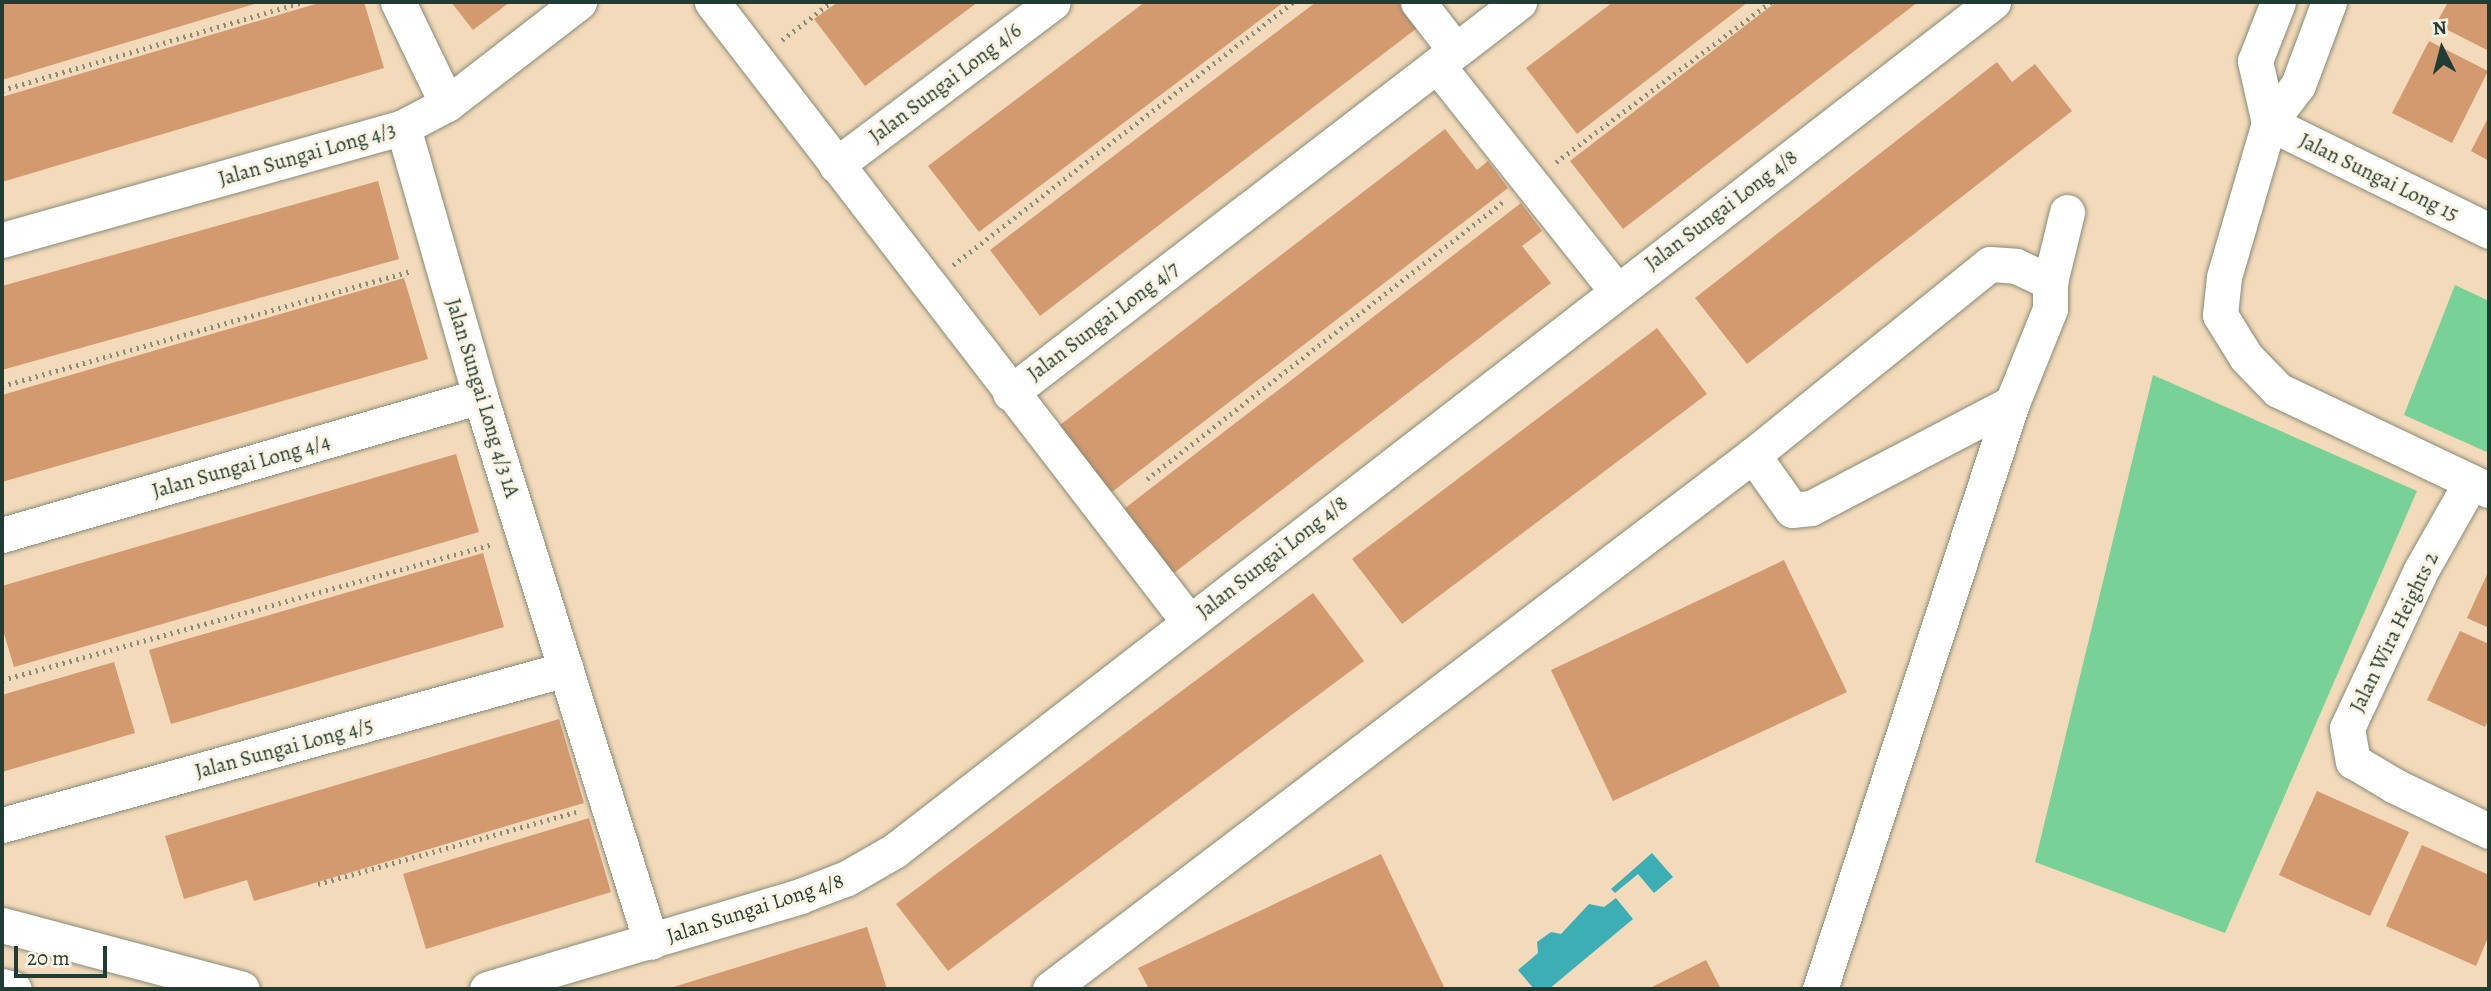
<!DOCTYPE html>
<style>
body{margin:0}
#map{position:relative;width:2491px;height:991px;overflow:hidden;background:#f3daba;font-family:Alegreya,serif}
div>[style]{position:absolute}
.green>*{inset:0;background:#78d196}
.water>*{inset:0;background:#3caeb4}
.building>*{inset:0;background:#d39a70}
.path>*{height:4.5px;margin-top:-2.25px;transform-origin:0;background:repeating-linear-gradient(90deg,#898c77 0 2px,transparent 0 7px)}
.roads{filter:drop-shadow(0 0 2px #898c77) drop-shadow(0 0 2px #898c77)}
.minor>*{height:35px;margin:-17.5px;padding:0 17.5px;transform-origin:17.5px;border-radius:17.5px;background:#fff}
span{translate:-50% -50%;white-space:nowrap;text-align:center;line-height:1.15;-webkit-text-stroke:6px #fcf5e5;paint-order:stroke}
.street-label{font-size:21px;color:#1f3d34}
.frame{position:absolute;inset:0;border:4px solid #1f3d34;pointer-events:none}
.north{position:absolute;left:2407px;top:14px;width:70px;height:70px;-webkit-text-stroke:5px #fcf5e5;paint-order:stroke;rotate:354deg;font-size:19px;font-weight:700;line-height:28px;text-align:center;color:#1f3d34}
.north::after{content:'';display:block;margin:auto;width:24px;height:32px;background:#1f3d34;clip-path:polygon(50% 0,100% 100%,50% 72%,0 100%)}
.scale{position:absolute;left:14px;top:946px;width:93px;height:32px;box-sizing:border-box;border:4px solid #1f3d34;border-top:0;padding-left:9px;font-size:21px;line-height:24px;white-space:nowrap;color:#1f3d34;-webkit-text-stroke:5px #fcf5e5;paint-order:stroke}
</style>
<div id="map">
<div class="green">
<div style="clip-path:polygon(2455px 285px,2489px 301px,2489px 453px,2404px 415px)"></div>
<div style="clip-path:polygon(2153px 375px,2417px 491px,2225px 933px,2035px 862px)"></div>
</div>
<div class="water">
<div style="clip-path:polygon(1652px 853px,1673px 877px,1654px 893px,1638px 874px,1615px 893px,1611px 889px)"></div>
<div style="clip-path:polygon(1616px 898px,1633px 919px,1549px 989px,1534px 989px,1518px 970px,1538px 953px,1537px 942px,1551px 932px,1561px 934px,1589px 904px,1604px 907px)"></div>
</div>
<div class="building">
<div style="clip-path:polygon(2px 2px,261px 2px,2px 80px)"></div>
<div style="clip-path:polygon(322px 2px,364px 2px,384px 68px,2px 182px,2px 97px)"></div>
<div style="clip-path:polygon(451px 2px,510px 2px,473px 30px)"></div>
<div style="clip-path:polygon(838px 2px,978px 2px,865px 86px,814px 19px)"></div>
<div style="clip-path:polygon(1145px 2px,1284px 2px,979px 232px,928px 166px)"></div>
<div style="clip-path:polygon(1316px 2px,1409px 2px,1425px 22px,1040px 316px,990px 250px)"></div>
<div style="clip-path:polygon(1613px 2px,1748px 2px,1577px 134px,1526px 68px)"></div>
<div style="clip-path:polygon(1776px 2px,1918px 2px,1623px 229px,1570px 161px)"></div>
<div style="clip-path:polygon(2448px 2px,2489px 2px,2489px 51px,2436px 24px)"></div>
<div style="clip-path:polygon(2429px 41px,2488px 71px,2452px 143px,2392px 113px)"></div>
<div style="clip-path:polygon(1997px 62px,2012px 82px,2035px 64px,2072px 111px,1747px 364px,1695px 298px)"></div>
<div style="clip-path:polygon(2489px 116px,2489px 161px,2471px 151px)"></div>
<div style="clip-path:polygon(1445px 129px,1477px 170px,1488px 161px,1508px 188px,1108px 495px,1056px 428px)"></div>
<div style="clip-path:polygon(378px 181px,399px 259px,2px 370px,2px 286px)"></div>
<div style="clip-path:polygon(1521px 203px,1542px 231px,1522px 246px,1551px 283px,1170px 576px,1120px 512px)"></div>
<div style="clip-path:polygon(404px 278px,428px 359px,2px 482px,2px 395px)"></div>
<div style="clip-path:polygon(1657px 328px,1707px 394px,1402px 624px,1352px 559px)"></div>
<div style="clip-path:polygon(456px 454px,479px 532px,14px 667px,2px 627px,2px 586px)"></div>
<div style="clip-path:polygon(483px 553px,504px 627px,171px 724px,149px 650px)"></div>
<div style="clip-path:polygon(1784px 560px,1847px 692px,1613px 801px,1551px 670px)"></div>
<div style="clip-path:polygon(2489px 570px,2489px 628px,2467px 618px)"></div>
<div style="clip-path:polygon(1313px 593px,1364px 661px,948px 971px,896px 904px)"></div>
<div style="clip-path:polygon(2460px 631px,2489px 644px,2489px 718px,2485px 727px,2427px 700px)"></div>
<div style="clip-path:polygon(114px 662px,135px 733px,2px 772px,2px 695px)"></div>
<div style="clip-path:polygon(559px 719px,584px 803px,254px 901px,247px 880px,184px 899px,165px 836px)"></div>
<div style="clip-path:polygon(2317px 791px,2409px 832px,2370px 916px,2279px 875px)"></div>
<div style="clip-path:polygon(589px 818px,611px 892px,426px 949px,403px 874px)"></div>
<div style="clip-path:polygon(2422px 845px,2489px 875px,2489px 935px,2476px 966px,2386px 926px)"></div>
<div style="clip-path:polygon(1381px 854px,1445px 989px,1149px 989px,1138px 968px)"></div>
<div style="clip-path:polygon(867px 927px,887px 989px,667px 989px)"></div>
<div style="clip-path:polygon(1706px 960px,1721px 989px,1648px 989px)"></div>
</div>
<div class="path">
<div style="left:782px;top:40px;width:62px;rotate:-37.8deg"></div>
<div style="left:2px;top:90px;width:314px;rotate:-16.3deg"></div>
<div style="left:1556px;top:162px;width:268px;rotate:-36.7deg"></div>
<div style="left:953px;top:265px;width:430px;rotate:-37.7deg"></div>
<div style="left:2px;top:386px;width:425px;rotate:-15.7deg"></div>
<div style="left:1147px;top:479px;width:452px;rotate:-37.9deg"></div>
<div style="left:2px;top:680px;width:509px;rotate:-15.48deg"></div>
<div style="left:318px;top:884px;width:268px;rotate:-15.6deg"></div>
</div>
<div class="roads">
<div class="minor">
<div style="left:398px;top:2px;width:113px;rotate:64.3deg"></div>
<div style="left:712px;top:2px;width:782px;rotate:52.43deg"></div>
<div style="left:1418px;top:2px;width:61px;rotate:52.4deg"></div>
<div style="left:2329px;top:2px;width:89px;rotate:110.5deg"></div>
<div style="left:2298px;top:85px;width:48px;rotate:127.3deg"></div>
<div style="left:2269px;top:123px;width:160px;rotate:106.3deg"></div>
<div style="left:2224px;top:277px;width:38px;rotate:96deg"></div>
<div style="left:2220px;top:315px;width:49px;rotate:58.2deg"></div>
<div style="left:2246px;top:357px;width:46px;rotate:45.9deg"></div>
<div style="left:2278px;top:390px;width:233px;rotate:25.4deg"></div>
<div style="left:1437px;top:65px;width:288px;rotate:51.5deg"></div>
<div style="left:2269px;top:123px;width:245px;rotate:26.1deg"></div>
<div style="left:2269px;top:123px;width:64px;rotate:-102.7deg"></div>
<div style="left:2255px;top:61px;width:63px;rotate:-68.7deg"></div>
<div style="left:403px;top:127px;width:280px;rotate:74deg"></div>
<div style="left:480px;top:396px;width:572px;rotate:72.61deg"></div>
<div style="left:836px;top:165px;width:271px;rotate:-36.9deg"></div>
<div style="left:2px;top:240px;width:417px;rotate:-15.7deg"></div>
<div style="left:403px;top:127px;width:50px;rotate:-27.6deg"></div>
<div style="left:447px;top:104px;width:167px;rotate:-37.7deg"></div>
<div style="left:2050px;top:282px;width:72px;rotate:-76.3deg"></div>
<div style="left:1010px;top:393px;width:642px;rotate:-37.53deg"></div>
<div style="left:1753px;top:455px;width:67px;rotate:54.7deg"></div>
<div style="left:1792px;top:510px;width:19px;rotate:-6deg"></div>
<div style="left:1811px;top:508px;width:227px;rotate:-27.6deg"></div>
<div style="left:2471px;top:482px;width:101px;rotate:119.6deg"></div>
<div style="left:2421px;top:570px;width:174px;rotate:115.1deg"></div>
<div style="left:2347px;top:728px;width:34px;rotate:80deg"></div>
<div style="left:2353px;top:761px;width:49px;rotate:30.8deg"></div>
<div style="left:2395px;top:786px;width:104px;rotate:25.6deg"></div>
<div style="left:2px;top:535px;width:498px;rotate:-16.2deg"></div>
<div style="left:2px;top:825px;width:585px;rotate:-15.46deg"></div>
<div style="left:2px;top:925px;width:248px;rotate:14.9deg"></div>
<div style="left:2px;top:986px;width:12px;rotate:14deg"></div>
<div style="left:487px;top:989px;width:327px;rotate:-16.5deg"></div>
<div style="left:800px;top:896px;width:50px;rotate:-21deg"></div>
<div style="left:847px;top:878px;width:54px;rotate:-29.9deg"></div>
<div style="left:894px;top:851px;width:1389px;rotate:-37.69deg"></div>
<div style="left:1050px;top:989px;width:883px;rotate:-37.22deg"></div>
<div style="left:1753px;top:455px;width:304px;rotate:-38.9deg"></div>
<div style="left:1990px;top:264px;width:26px;rotate:4deg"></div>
<div style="left:2016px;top:266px;width:38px;rotate:25deg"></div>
<div style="left:2050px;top:282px;width:27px;rotate:90deg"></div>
<div style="left:2050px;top:309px;width:101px;rotate:112deg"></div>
<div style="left:2012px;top:403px;width:617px;rotate:108.14deg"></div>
</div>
</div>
<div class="street-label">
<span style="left:945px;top:83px;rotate:-37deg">Jalan Sungai Long 4/6</span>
<span style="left:307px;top:154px;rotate:-16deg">Jalan Sungai Long 4/3</span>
<span style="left:2379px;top:177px;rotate:26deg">Jalan Sungai Long 15</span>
<span style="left:1721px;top:210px;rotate:-37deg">Jalan Sungai Long 4/8</span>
<span style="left:1103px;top:321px;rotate:-37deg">Jalan Sungai Long 4/7</span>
<span style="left:483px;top:398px;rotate:73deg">Jalan Sungai Long 4/3 1A</span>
<span style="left:241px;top:466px;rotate:-16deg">Jalan Sungai Long 4/4</span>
<span style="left:1272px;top:557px;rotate:-38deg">Jalan Sungai Long 4/8</span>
<span style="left:2394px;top:632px;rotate:-64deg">Jalan Wira Heights 2</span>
<span style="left:284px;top:748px;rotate:-15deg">Jalan Sungai Long 4/5</span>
<span style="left:755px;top:908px;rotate:-18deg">Jalan Sungai Long 4/8</span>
</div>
<div class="frame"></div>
<div class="north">N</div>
<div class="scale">20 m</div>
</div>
